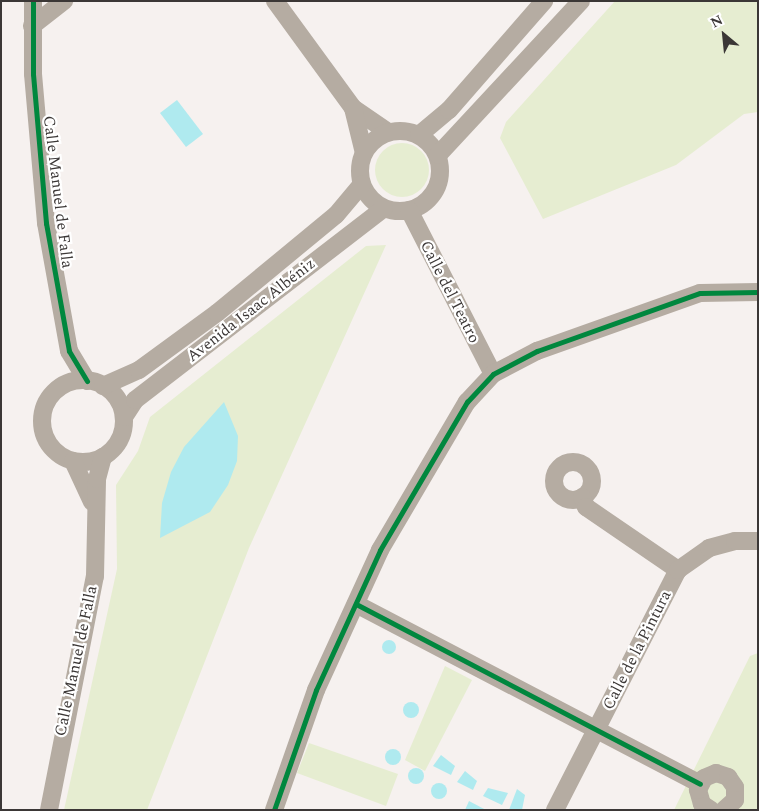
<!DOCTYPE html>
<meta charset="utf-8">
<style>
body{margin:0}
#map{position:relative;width:759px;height:811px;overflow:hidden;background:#f6f1ef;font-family:Spectral,serif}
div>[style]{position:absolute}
.green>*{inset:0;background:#e6edd1}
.round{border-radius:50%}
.water>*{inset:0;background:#afeaef}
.minor>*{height:18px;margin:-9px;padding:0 9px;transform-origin:9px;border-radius:9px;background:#b5aca2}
.minor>.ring{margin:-9px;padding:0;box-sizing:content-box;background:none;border:18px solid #b5aca2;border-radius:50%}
.cycleway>*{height:5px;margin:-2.5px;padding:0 2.5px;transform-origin:2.5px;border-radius:2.5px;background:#00873e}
span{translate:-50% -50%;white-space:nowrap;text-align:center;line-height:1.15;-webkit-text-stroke:4.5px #fff;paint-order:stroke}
.street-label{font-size:16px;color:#3b3736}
.frame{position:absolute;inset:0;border:2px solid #3b3736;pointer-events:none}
.north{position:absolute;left:699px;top:10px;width:50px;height:50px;-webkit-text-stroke:4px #fff;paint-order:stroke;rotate:332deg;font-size:14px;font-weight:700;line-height:20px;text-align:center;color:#3b3736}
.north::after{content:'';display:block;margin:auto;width:18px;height:22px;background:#3b3736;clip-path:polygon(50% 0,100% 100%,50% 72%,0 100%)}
</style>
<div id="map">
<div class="green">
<div style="clip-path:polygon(615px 1px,758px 1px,758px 112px,744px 114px,676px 165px,543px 219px,500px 138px,506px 122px)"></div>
<div class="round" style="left:375px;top:143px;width:54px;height:54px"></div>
<div style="clip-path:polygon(386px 245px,249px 548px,147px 810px,64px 810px,117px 569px,116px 485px,138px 451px,150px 417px,366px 246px)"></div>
<div style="clip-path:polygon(758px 653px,758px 810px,674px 810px,750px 656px)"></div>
<div style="clip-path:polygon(445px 666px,472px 680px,425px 771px,405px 760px)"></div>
<div style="clip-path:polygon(309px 743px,398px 774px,386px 806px,297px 773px)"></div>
</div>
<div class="water">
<div style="clip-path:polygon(177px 100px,203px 134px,186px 147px,160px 113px)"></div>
<div style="clip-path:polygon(224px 402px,238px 436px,237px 461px,228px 485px,210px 512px,160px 538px,162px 503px,171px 472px,184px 447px)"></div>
<div class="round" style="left:382px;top:640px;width:14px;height:14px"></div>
<div class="round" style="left:403px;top:702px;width:16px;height:16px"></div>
<div class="round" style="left:385px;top:749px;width:16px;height:16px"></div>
<div style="clip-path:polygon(441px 755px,455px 766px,451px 775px,433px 766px)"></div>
<div class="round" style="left:408px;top:768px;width:16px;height:16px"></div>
<div style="clip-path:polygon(465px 771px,477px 781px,473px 790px,457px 782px)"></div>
<div class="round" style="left:431px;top:783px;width:16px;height:16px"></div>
<div style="clip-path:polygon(488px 788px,508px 793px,502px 805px,483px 796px)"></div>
<div style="clip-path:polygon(517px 789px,525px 795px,522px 810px,509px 810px)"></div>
<div style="clip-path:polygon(469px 801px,486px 810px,465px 810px)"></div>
</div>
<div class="minor">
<div style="left:33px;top:1px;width:73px;rotate:90deg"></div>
<div style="left:33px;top:74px;width:150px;rotate:85deg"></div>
<div style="left:46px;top:223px;width:130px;rotate:79.8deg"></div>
<div style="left:69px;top:351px;width:35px;rotate:59deg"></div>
<div style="left:275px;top:1px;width:132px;rotate:53.9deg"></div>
<div style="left:353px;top:108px;width:42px;rotate:34.4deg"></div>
<div style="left:32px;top:26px;width:41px;rotate:-38deg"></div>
<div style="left:353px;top:108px;width:46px;rotate:76.3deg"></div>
<div class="ring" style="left:360px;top:131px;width:62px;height:62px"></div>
<div style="left:419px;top:135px;width:39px;rotate:-40deg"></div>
<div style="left:449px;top:110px;width:145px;rotate:-48.9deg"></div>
<div style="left:438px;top:155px;width:210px;rotate:-47.1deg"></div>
<div style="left:409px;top:210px;width:184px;rotate:62.9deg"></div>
<div class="ring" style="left:42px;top:380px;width:64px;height:64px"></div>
<div style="left:103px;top:386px;width:39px;rotate:-24deg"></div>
<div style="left:139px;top:370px;width:97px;rotate:-36.2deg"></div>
<div style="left:217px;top:313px;width:154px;rotate:-39.5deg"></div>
<div style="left:336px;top:215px;width:40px;rotate:-50deg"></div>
<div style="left:124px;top:417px;width:20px;rotate:-57deg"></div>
<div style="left:135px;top:400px;width:314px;rotate:-37.6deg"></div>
<div style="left:73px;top:461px;width:45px;rotate:65.1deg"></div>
<div class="ring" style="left:554px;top:462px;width:20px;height:20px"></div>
<div style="left:582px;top:497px;width:11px;rotate:68deg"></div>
<div style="left:586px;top:507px;width:112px;rotate:34.4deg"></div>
<div style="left:356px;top:604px;width:388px;rotate:27.6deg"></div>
<div style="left:49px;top:810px;width:238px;rotate:-78.9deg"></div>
<div style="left:95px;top:576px;width:97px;rotate:-88.8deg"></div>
<div style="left:97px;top:479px;width:23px;rotate:-75deg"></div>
<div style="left:274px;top:810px;width:127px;rotate:-70.7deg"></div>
<div style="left:316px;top:690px;width:154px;rotate:-65.4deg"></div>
<div style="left:380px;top:550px;width:172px;rotate:-59.6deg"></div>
<div style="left:467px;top:402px;width:38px;rotate:-47deg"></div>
<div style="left:493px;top:374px;width:50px;rotate:-27.6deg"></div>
<div style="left:537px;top:351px;width:173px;rotate:-19.6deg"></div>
<div style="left:700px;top:293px;width:58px;rotate:-1deg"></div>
<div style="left:555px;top:810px;width:270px;rotate:-62.9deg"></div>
<div style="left:678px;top:570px;width:38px;rotate:-35deg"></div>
<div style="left:709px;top:548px;width:27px;rotate:-15deg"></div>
<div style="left:735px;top:541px;width:23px"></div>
<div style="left:711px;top:810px;width:11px;rotate:-146deg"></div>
<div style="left:702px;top:804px;width:15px;rotate:-106deg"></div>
<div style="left:698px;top:790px;width:13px;rotate:-63deg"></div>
<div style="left:704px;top:778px;width:13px;rotate:-23deg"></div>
<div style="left:716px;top:773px;width:13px;rotate:18deg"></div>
<div style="left:728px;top:777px;width:12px;rotate:55deg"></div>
<div style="left:735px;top:787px;width:13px;rotate:90deg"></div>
<div style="left:735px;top:800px;width:15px;rotate:138deg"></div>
</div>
<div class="cycleway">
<div style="left:33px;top:1px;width:73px;rotate:90deg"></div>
<div style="left:33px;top:74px;width:150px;rotate:85deg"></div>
<div style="left:46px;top:223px;width:130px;rotate:79.8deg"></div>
<div style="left:69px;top:351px;width:35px;rotate:59deg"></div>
<div style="left:356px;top:604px;width:388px;rotate:27.6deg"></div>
<div style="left:274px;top:810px;width:127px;rotate:-70.7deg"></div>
<div style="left:316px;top:690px;width:154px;rotate:-65.4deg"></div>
<div style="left:380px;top:550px;width:172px;rotate:-59.6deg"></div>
<div style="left:467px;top:402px;width:38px;rotate:-47deg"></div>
<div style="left:493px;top:374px;width:50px;rotate:-27.6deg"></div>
<div style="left:537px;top:351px;width:173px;rotate:-19.6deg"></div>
<div style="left:700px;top:293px;width:58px;rotate:-1deg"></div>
</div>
<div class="street-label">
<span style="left:58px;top:192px;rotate:83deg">Calle Manuel de Falla</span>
<span style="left:450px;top:292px;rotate:63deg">Calle del Teatro</span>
<span style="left:251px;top:310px;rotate:-38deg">Avenida Isaac Albéniz</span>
<span style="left:637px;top:650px;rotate:-63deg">Calle de la Pintura</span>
<span style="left:76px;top:661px;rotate:-78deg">Calle Manuel de Falla</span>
</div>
<div class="frame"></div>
<div class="north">N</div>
</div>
